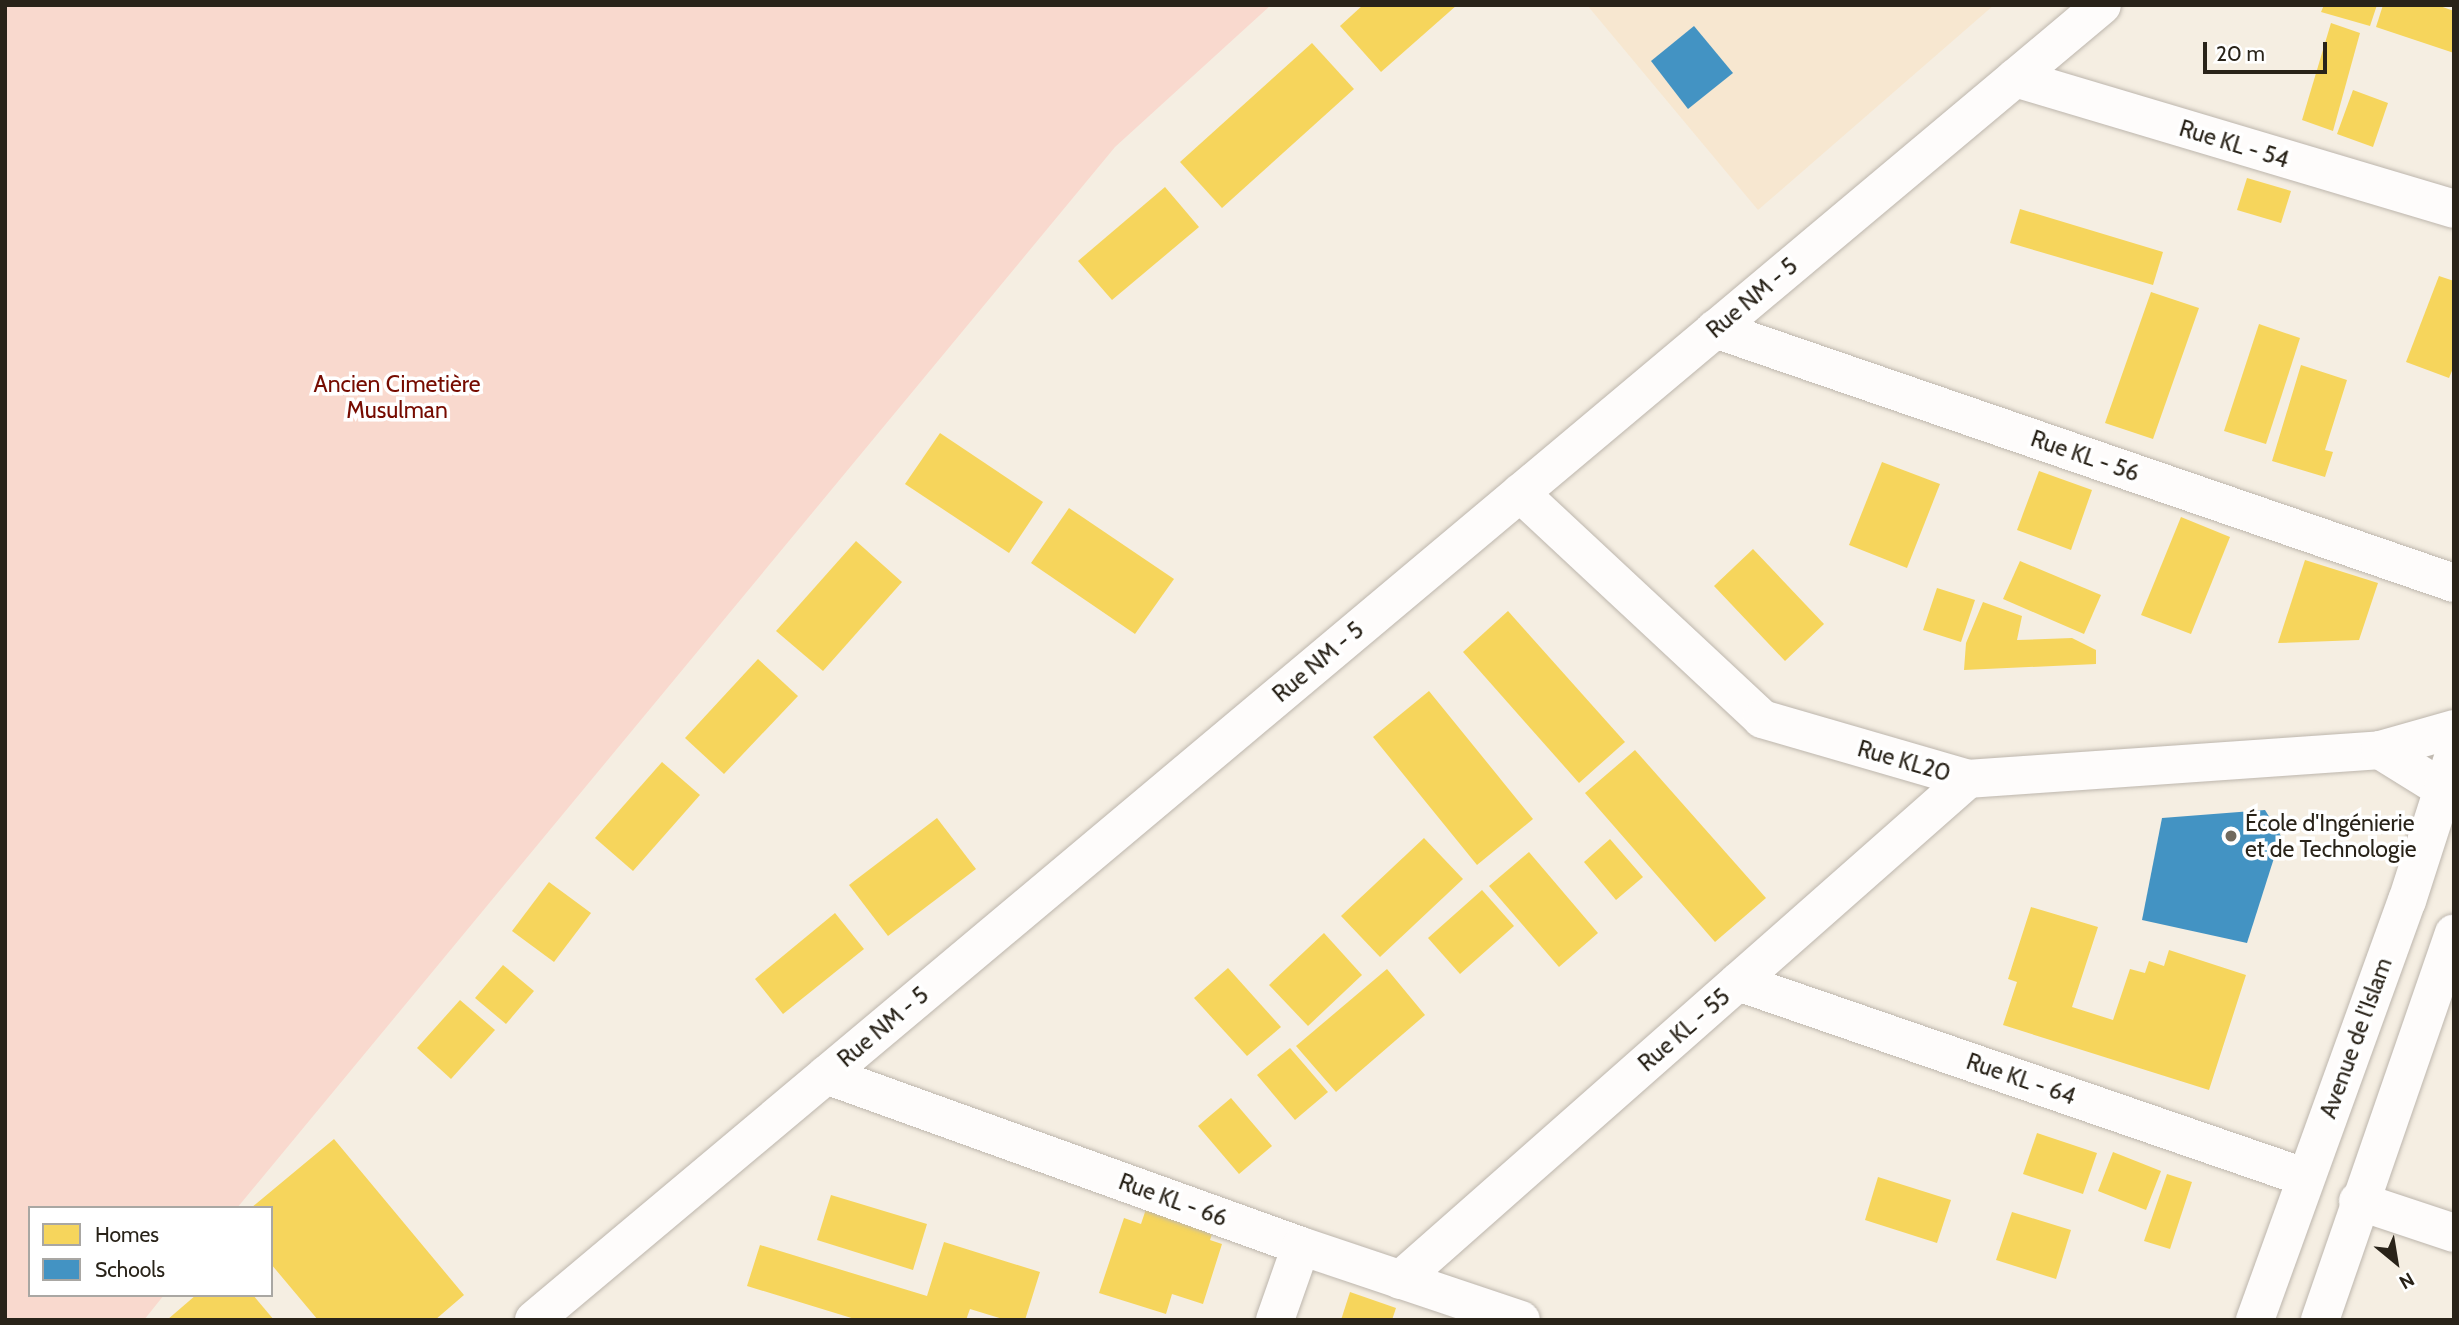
<!DOCTYPE html>
<meta charset="utf-8">
<style>
body{margin:0}
#map{position:relative;width:2459px;height:1325px;overflow:hidden;background:#f5eee2;font-family:Cabin,sans-serif}
div>[style]{position:absolute}
.built>*{inset:0;background:#f7e7d0}
.green>*{inset:0;background:#f9d9ce}
.homes>*{inset:0;background:#f6d55c}
.schools>*{inset:0;background:#4393c3}
.roads{filter:drop-shadow(0 0 2px #bdb6ad) drop-shadow(0 0 2px #bdb6ad)}
.street>*{height:38px;margin:-19px;padding:0 19px;transform-origin:19px;border-radius:19px;background:#fefcfb}
.secondary>*{height:38px;margin:-19px;padding:0 19px;transform-origin:19px;border-radius:19px;background:#fefcfb}
.primary>*{height:38px;margin:-19px;padding:0 19px;transform-origin:19px;border-radius:19px;background:#fefcfb}
.dots>*{width:19px;height:19px;translate:-50% -50%;box-sizing:border-box;border:4px solid #fff;border-radius:50%}
span{translate:-50% -50%;white-space:nowrap;text-align:center;line-height:1.15;-webkit-text-stroke:7px #fff;paint-order:stroke}
.street-label{font-size:23px;color:#292319}
.park-label{font-size:23px;color:#760b00}
.poi-label{font-size:23px;color:#292319}
.left{translate:0 -50%;text-align:left}
.frame{position:absolute;inset:0;border:7px solid #292319;pointer-events:none}
.legend{position:absolute;left:28px;top:1206px;width:245px;height:91px;box-sizing:border-box;background:#fff;border:2px solid #a9a7a3;margin:0;padding:9px 12px;list-style:none;font-size:21px;color:#292319}
.legend li{display:flex;align-items:center;gap:14px;height:35px}
.legend b{width:35px;border:2px solid #a9a7a3}
.north{position:absolute;left:2361px;top:1227px;width:70px;height:70px;-webkit-text-stroke:5px #fff;paint-order:stroke;rotate:150deg;font-size:19px;font-weight:700;line-height:28px;text-align:center;color:#292319}
.north::after{content:'';display:block;margin:auto;width:24px;height:32px;background:#292319;clip-path:polygon(50% 0,100% 100%,50% 72%,0 100%)}
.scale{position:absolute;left:2203px;top:42px;width:124px;height:32px;box-sizing:border-box;border:4px solid #292319;border-top:0;padding-left:9px;font-size:21px;line-height:24px;white-space:nowrap;color:#292319;-webkit-text-stroke:5px #fff;paint-order:stroke}
</style>
<div id="map">
<div class="built">
<div style="clip-path:polygon(1587px 5px,1994px 5px,1758px 210px)"></div>
</div>
<div class="green">
<div style="clip-path:polygon(5px 5px,1271px 5px,1115px 147px,237px 1208px,30px 1208px,30px 1295px,164px 1295px,144px 1320px,5px 1320px)"></div>
</div>
<div class="homes">
<div style="clip-path:polygon(1363px 5px,1457px 5px,1381px 72px,1340px 26px)"></div>
<div style="clip-path:polygon(2324px 5px,2377px 5px,2370px 26px,2321px 12px)"></div>
<div style="clip-path:polygon(2383px 5px,2437px 5px,2454px 11px,2454px 53px,2376px 27px)"></div>
<div style="clip-path:polygon(2331px 23px,2360px 33px,2333px 131px,2302px 120px)"></div>
<div style="clip-path:polygon(1312px 43px,1354px 89px,1222px 208px,1180px 162px)"></div>
<div style="clip-path:polygon(2353px 90px,2388px 103px,2373px 147px,2337px 134px)"></div>
<div style="clip-path:polygon(2247px 178px,2291px 191px,2281px 223px,2237px 210px)"></div>
<div style="clip-path:polygon(1165px 187px,1199px 227px,1112px 300px,1078px 261px)"></div>
<div style="clip-path:polygon(2020px 209px,2163px 252px,2153px 285px,2010px 243px)"></div>
<div style="clip-path:polygon(2439px 276px,2454px 281px,2454px 366px,2449px 378px,2406px 362px)"></div>
<div style="clip-path:polygon(2151px 292px,2199px 308px,2153px 439px,2105px 423px)"></div>
<div style="clip-path:polygon(2259px 324px,2300px 338px,2266px 444px,2224px 431px)"></div>
<div style="clip-path:polygon(2301px 365px,2347px 380px,2325px 450px,2333px 452px,2325px 477px,2272px 461px)"></div>
<div style="clip-path:polygon(940px 433px,1043px 502px,1009px 553px,905px 484px)"></div>
<div style="clip-path:polygon(1882px 462px,1940px 484px,1907px 568px,1849px 545px)"></div>
<div style="clip-path:polygon(2039px 471px,2092px 490px,2071px 550px,2017px 530px)"></div>
<div style="clip-path:polygon(1069px 508px,1174px 579px,1135px 634px,1031px 563px)"></div>
<div style="clip-path:polygon(2181px 517px,2230px 537px,2191px 634px,2141px 615px)"></div>
<div style="clip-path:polygon(856px 541px,902px 582px,823px 671px,776px 631px)"></div>
<div style="clip-path:polygon(1753px 549px,1824px 624px,1785px 661px,1714px 586px)"></div>
<div style="clip-path:polygon(2305px 560px,2378px 583px,2359px 640px,2278px 643px)"></div>
<div style="clip-path:polygon(2020px 561px,2101px 595px,2084px 634px,2003px 599px)"></div>
<div style="clip-path:polygon(1937px 588px,1975px 600px,1961px 642px,1923px 630px)"></div>
<div style="clip-path:polygon(1983px 602px,2022px 616px,2017px 640px,2072px 638px,2096px 650px,2096px 664px,1964px 670px,1966px 643px)"></div>
<div style="clip-path:polygon(1508px 611px,1625px 742px,1579px 783px,1463px 652px)"></div>
<div style="clip-path:polygon(758px 659px,798px 696px,724px 774px,685px 738px)"></div>
<div style="clip-path:polygon(1429px 691px,1533px 819px,1477px 865px,1373px 737px)"></div>
<div style="clip-path:polygon(1635px 750px,1766px 898px,1715px 942px,1585px 793px)"></div>
<div style="clip-path:polygon(662px 762px,700px 795px,633px 871px,595px 838px)"></div>
<div style="clip-path:polygon(937px 818px,976px 869px,888px 936px,849px 885px)"></div>
<div style="clip-path:polygon(1424px 838px,1463px 879px,1380px 957px,1341px 916px)"></div>
<div style="clip-path:polygon(1610px 839px,1643px 877px,1616px 900px,1584px 862px)"></div>
<div style="clip-path:polygon(1529px 852px,1598px 933px,1559px 967px,1489px 886px)"></div>
<div style="clip-path:polygon(549px 882px,591px 913px,554px 962px,512px 931px)"></div>
<div style="clip-path:polygon(1482px 890px,1514px 926px,1460px 974px,1428px 938px)"></div>
<div style="clip-path:polygon(2031px 907px,2098px 927px,2072px 1007px,2113px 1020px,2130px 969px,2145px 973px,2149px 961px,2164px 966px,2169px 950px,2246px 975px,2209px 1090px,2003px 1025px,2017px 982px,2008px 979px)"></div>
<div style="clip-path:polygon(835px 913px,864px 949px,783px 1014px,755px 979px)"></div>
<div style="clip-path:polygon(1324px 933px,1362px 975px,1308px 1026px,1269px 985px)"></div>
<div style="clip-path:polygon(503px 965px,534px 991px,506px 1024px,475px 998px)"></div>
<div style="clip-path:polygon(1228px 968px,1281px 1027px,1247px 1056px,1194px 998px)"></div>
<div style="clip-path:polygon(1387px 969px,1425px 1015px,1336px 1092px,1296px 1046px)"></div>
<div style="clip-path:polygon(460px 1000px,495px 1030px,451px 1079px,417px 1048px)"></div>
<div style="clip-path:polygon(1290px 1048px,1328px 1092px,1295px 1120px,1257px 1075px)"></div>
<div style="clip-path:polygon(1231px 1098px,1272px 1146px,1239px 1174px,1198px 1126px)"></div>
<div style="clip-path:polygon(2037px 1133px,2097px 1153px,2083px 1194px,2023px 1174px)"></div>
<div style="clip-path:polygon(334px 1139px,464px 1295px,435px 1320px,318px 1320px,271px 1264px,271px 1208px,251px 1208px)"></div>
<div style="clip-path:polygon(2113px 1152px,2161px 1171px,2146px 1210px,2098px 1191px)"></div>
<div style="clip-path:polygon(2167px 1174px,2192px 1182px,2170px 1249px,2144px 1241px)"></div>
<div style="clip-path:polygon(1878px 1177px,1951px 1200px,1937px 1243px,1865px 1220px)"></div>
<div style="clip-path:polygon(831px 1195px,927px 1224px,913px 1270px,817px 1240px)"></div>
<div style="clip-path:polygon(1146px 1209px,1213px 1231px,1210px 1240px,1222px 1244px,1203px 1304px,1172px 1294px,1166px 1314px,1099px 1293px,1124px 1218px,1141px 1224px)"></div>
<div style="clip-path:polygon(2012px 1212px,2071px 1230px,2056px 1279px,1996px 1260px)"></div>
<div style="clip-path:polygon(944px 1242px,1040px 1272px,1025px 1320px,1006px 1320px,970px 1309px,966px 1320px,858px 1320px,747px 1286px,760px 1245px,927px 1296px)"></div>
<div style="clip-path:polygon(1350px 1292px,1396px 1308px,1392px 1320px,1341px 1320px)"></div>
<div style="clip-path:polygon(196px 1295px,253px 1295px,274px 1320px,167px 1320px)"></div>
</div>
<div class="schools">
<div style="clip-path:polygon(1694px 26px,1733px 73px,1688px 109px,1651px 61px)"></div>
<div style="clip-path:polygon(2265px 810px,2281px 836px,2247px 943px,2142px 920px,2162px 818px)"></div>
</div>
<div class="roads">
<div class="street">
<div style="left:2015px;top:78px;width:458px;rotate:16.6deg"></div>
<div style="left:1715px;top:329px;width:781px;rotate:18.97deg"></div>
<div style="left:1520px;top:493px;width:331px;rotate:43deg"></div>
<div style="left:1762px;top:719px;width:215px;rotate:16.2deg"></div>
<div style="left:1968px;top:779px;width:413px;rotate:-4deg"></div>
<div style="left:2380px;top:750px;width:77px;rotate:-15.8deg"></div>
<div style="left:2380px;top:750px;width:74px;rotate:31.8deg"></div>
<div style="left:1738px;top:982px;width:599px;rotate:19.01deg"></div>
<div style="left:826px;top:1075px;width:505px;rotate:19.8deg"></div>
<div style="left:1301px;top:1246px;width:232px;rotate:18.6deg"></div>
<div style="left:2358px;top:1201px;width:101px;rotate:18.4deg"></div>
<div style="left:1400px;top:1280px;width:757px;rotate:-41.41deg"></div>
<div style="left:534px;top:1320px;width:2046px;rotate:-39.98deg"></div>
<div style="left:1275px;top:1320px;width:78px;rotate:-70.6deg"></div>
</div>
<div class="secondary">
<div style="left:2255px;top:1320px;width:446px;rotate:-70.1deg"></div>
<div style="left:2407px;top:901px;width:153px;rotate:-72.2deg"></div>
<div style="left:2320px;top:1320px;width:409px;rotate:-70.9deg"></div>
</div>
<div class="primary">
<div style="left:2443px;top:789px;width:11px"></div>
</div>
</div>
<div class="dots">
<div style="left:2231px;top:836px;background:#706a5f"></div>
</div>
<div class="street-label">
<span style="left:2234px;top:144px;rotate:17deg">Rue KL - 54</span>
<span style="left:1752px;top:298px;rotate:-40deg">Rue NM - 5</span>
<span style="left:2085px;top:456px;rotate:19deg">Rue KL - 56</span>
<span style="left:1318px;top:662px;rotate:-40deg">Rue NM - 5</span>
<span style="left:1904px;top:761px;rotate:16deg">Rue KL20</span>
<span style="left:883px;top:1027px;rotate:-40deg">Rue NM - 5</span>
<span style="left:1684px;top:1030px;rotate:-41deg">Rue KL - 55</span>
<span style="left:2356px;top:1038px;rotate:-70deg">Avenue de l'Islam</span>
<span style="left:2021px;top:1079px;rotate:19deg">Rue KL - 64</span>
<span style="left:1173px;top:1200px;rotate:20deg">Rue KL - 66</span>
</div>
<div class="park-label">
<span style="left:397px;top:397px">Ancien Cimetière<br>Musulman</span>
</div>
<div class="poi-label">
<span class="left" style="left:2245px;top:836px">École d'Ingénierie<br>et de Technologie</span>
</div>
<div class="frame"></div>
<ul class="legend">
<li><b style="height:19px;background:#f6d55c"></b>Homes</li>
<li><b style="height:19px;background:#4393c3"></b>Schools</li>
</ul>
<div class="north">N</div>
<div class="scale">20 m</div>
</div>
